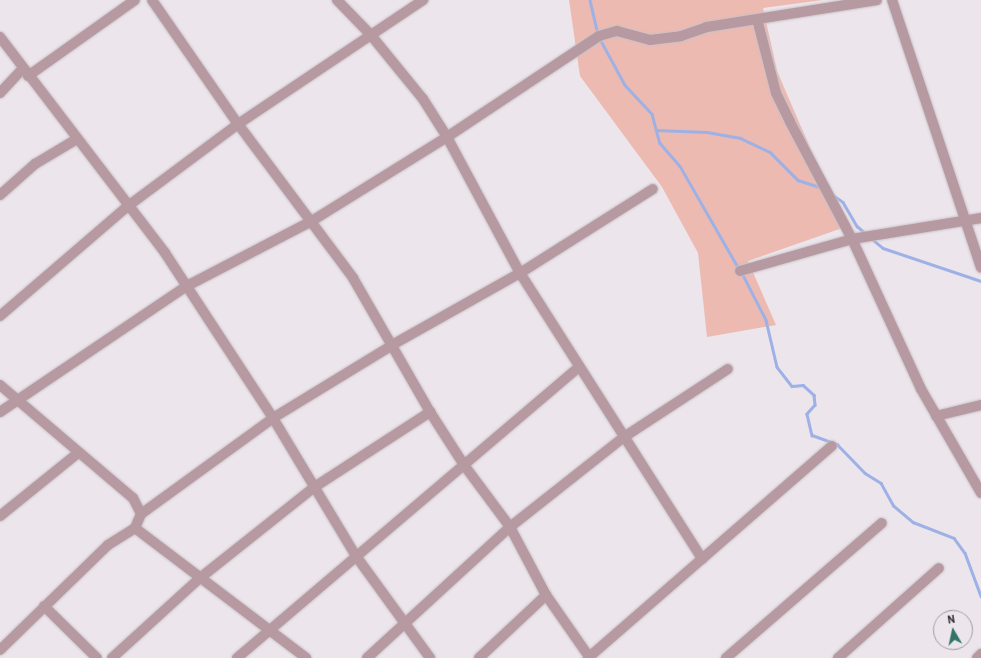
<!DOCTYPE html>
<style>
body{margin:0}
#map{position:relative;width:981px;height:658px;overflow:hidden;background:#ece5eb;font-family:Barlow,sans-serif}
div>[style]{position:absolute}
.green>*{inset:0;background:#edbab1}
.stream>*{height:2.5px;margin:-1.25px;padding:0 1.25px;transform-origin:1.25px;border-radius:1.25px;background:#9db1e7}
.roads{filter:drop-shadow(0 0 1px #c8c1c7) drop-shadow(0 0 1px #c8c1c7)}
.minor>*{height:10px;margin:-5px;padding:0 5px;transform-origin:5px;border-radius:5px;background:#b699a1}
span{translate:-50% -50%;white-space:nowrap;text-align:center;line-height:1.15;-webkit-text-stroke:3px #ece5eb;paint-order:stroke}
.north{position:absolute;left:933px;top:610px;width:40px;height:40px;box-sizing:border-box;background:#ece5eb;border:1px solid #a39ea2;border-radius:50%;rotate:351deg;font-size:11px;font-weight:700;line-height:16px;text-align:center;color:#363335}
.north::after{content:'';display:block;margin:auto;width:14px;height:18px;background:#327568;clip-path:polygon(50% 0,100% 100%,50% 72%,0 100%)}
</style>
<div id="map">
<div class="green">
<div style="clip-path:polygon(569px 0,823px 0,763px 8px,777px 71px,814px 157px,851px 225px,748px 261px,776px 325px,707px 337px,698px 253px,662px 187px,580px 76px)"></div>
</div>
<div class="stream">
<div style="left:590px;top:0;width:35px;rotate:77deg"></div>
<div style="left:600px;top:39px;width:52px;rotate:61.5deg"></div>
<div style="left:625px;top:85px;width:40px;rotate:47deg"></div>
<div style="left:652px;top:114px;width:30px;rotate:75deg"></div>
<div style="left:660px;top:143px;width:30px;rotate:49deg"></div>
<div style="left:680px;top:166px;width:119px;rotate:60.2deg"></div>
<div style="left:656px;top:130px;width:51px;rotate:2.2deg"></div>
<div style="left:707px;top:132px;width:34px;rotate:10deg"></div>
<div style="left:740px;top:138px;width:33px;rotate:25deg"></div>
<div style="left:770px;top:152px;width:40px;rotate:45deg"></div>
<div style="left:798px;top:180px;width:23px;rotate:18deg"></div>
<div style="left:833px;top:195px;width:12px;rotate:35deg"></div>
<div style="left:843px;top:202px;width:28px;rotate:60deg"></div>
<div style="left:857px;top:226px;width:11px;rotate:41deg"></div>
<div style="left:872px;top:239px;width:14px;rotate:39deg"></div>
<div style="left:883px;top:248px;width:103px;rotate:18.6deg"></div>
<div style="left:742px;top:273px;width:53px;rotate:62.9deg"></div>
<div style="left:766px;top:320px;width:48px;rotate:76.8deg"></div>
<div style="left:777px;top:367px;width:24px;rotate:52deg"></div>
<div style="left:792px;top:386px;width:11px;rotate:-5deg"></div>
<div style="left:803px;top:385px;width:15px;rotate:42deg"></div>
<div style="left:814px;top:395px;width:10px;rotate:84deg"></div>
<div style="left:815px;top:405px;width:12px;rotate:132deg"></div>
<div style="left:807px;top:414px;width:22px;rotate:77deg"></div>
<div style="left:812px;top:435px;width:27px;rotate:20deg"></div>
<div style="left:837px;top:444px;width:40px;rotate:46deg"></div>
<div style="left:865px;top:473px;width:19px;rotate:32deg"></div>
<div style="left:881px;top:483px;width:26px;rotate:61deg"></div>
<div style="left:894px;top:506px;width:25px;rotate:40deg"></div>
<div style="left:913px;top:522px;width:44px;rotate:21.3deg"></div>
<div style="left:954px;top:538px;width:19px;rotate:54deg"></div>
<div style="left:965px;top:553px;width:46px;rotate:69.6deg"></div>
</div>
<div class="roads">
<div class="minor">
<div style="left:152px;top:0;width:151px;rotate:55.3deg"></div>
<div style="left:238px;top:124px;width:192px;rotate:53.2deg"></div>
<div style="left:353px;top:278px;width:155px;rotate:60.1deg"></div>
<div style="left:430px;top:412px;width:63px;rotate:57.3deg"></div>
<div style="left:464px;top:465px;width:77px;rotate:53.4deg"></div>
<div style="left:510px;top:527px;width:77px;rotate:62.1deg"></div>
<div style="left:546px;top:595px;width:77px;rotate:55.1deg"></div>
<div style="left:337px;top:0;width:47px;rotate:45.9deg"></div>
<div style="left:370px;top:34px;width:84px;rotate:50.8deg"></div>
<div style="left:423px;top:99px;width:45px;rotate:57.7deg"></div>
<div style="left:447px;top:137px;width:154px;rotate:61.8deg"></div>
<div style="left:520px;top:273px;width:339px;rotate:57.5deg"></div>
<div style="left:892px;top:0;width:282px;rotate:71.6deg"></div>
<div style="left:757px;top:19px;width:76px;rotate:75.6deg"></div>
<div style="left:776px;top:93px;width:32px;rotate:64deg"></div>
<div style="left:790px;top:122px;width:132px;rotate:62.1deg"></div>
<div style="left:852px;top:239px;width:165px;rotate:65.3deg"></div>
<div style="left:921px;top:389px;width:120px;rotate:60deg"></div>
<div style="left:0;top:37px;width:272px;rotate:52.6deg"></div>
<div style="left:165px;top:253px;width:197px;rotate:56.8deg"></div>
<div style="left:273px;top:418px;width:161px;rotate:59deg"></div>
<div style="left:356px;top:556px;width:126px;rotate:54deg"></div>
<div style="left:28px;top:76px;width:131px;rotate:-35.4deg"></div>
<div style="left:0;top:93px;width:33px;rotate:-47deg"></div>
<div style="left:0;top:195px;width:47px;rotate:-41.5deg"></div>
<div style="left:35px;top:164px;width:49px;rotate:-30.8deg"></div>
<div style="left:740px;top:271px;width:116px;rotate:-15.9deg"></div>
<div style="left:852px;top:239px;width:131px;rotate:-9.2deg"></div>
<div style="left:0;top:316px;width:169px;rotate:-40.7deg"></div>
<div style="left:128px;top:206px;width:137px;rotate:-36.7deg"></div>
<div style="left:238px;top:124px;width:223px;rotate:-33.8deg"></div>
<div style="left:0;top:385px;width:175px;rotate:40.4deg"></div>
<div style="left:133px;top:498px;width:18px;rotate:63deg"></div>
<div style="left:0;top:412px;width:225px;rotate:-34deg"></div>
<div style="left:187px;top:286px;width:139px;rotate:-27.5deg"></div>
<div style="left:310px;top:222px;width:161px;rotate:-31.8deg"></div>
<div style="left:447px;top:137px;width:182px;rotate:-33.6deg"></div>
<div style="left:599px;top:36px;width:19px;rotate:-16deg"></div>
<div style="left:617px;top:31px;width:34px;rotate:15deg"></div>
<div style="left:650px;top:40px;width:31px;rotate:-7deg"></div>
<div style="left:681px;top:36px;width:28px;rotate:-19deg"></div>
<div style="left:707px;top:27px;width:172px;rotate:-9deg"></div>
<div style="left:936px;top:416px;width:46px;rotate:-13.7deg"></div>
<div style="left:0;top:516px;width:100px;rotate:-38.9deg"></div>
<div style="left:135px;top:528px;width:215px;rotate:37.2deg"></div>
<div style="left:44px;top:606px;width:74px;rotate:44.5deg"></div>
<div style="left:0;top:650px;width:151px;rotate:-44.2deg"></div>
<div style="left:108px;top:545px;width:32px;rotate:-32deg"></div>
<div style="left:135px;top:528px;width:15px;rotate:-67deg"></div>
<div style="left:141px;top:514px;width:163px;rotate:-36deg"></div>
<div style="left:273px;top:418px;width:142px;rotate:-31.4deg"></div>
<div style="left:394px;top:344px;width:145px;rotate:-29.4deg"></div>
<div style="left:520px;top:273px;width:157px;rotate:-32.3deg"></div>
<div style="left:112px;top:658px;width:119px;rotate:-42.3deg"></div>
<div style="left:200px;top:578px;width:144px;rotate:-38.5deg"></div>
<div style="left:313px;top:488px;width:140px;rotate:-33deg"></div>
<div style="left:237px;top:658px;width:449px;rotate:-40.4deg"></div>
<div style="left:367px;top:658px;width:194px;rotate:-42.5deg"></div>
<div style="left:510px;top:527px;width:145px;rotate:-38.3deg"></div>
<div style="left:624px;top:437px;width:124px;rotate:-33.2deg"></div>
<div style="left:479px;top:658px;width:92px;rotate:-43.2deg"></div>
<div style="left:588px;top:658px;width:323px;rotate:-41deg"></div>
<div style="left:726px;top:658px;width:206px;rotate:-40.9deg"></div>
<div style="left:838px;top:658px;width:135px;rotate:-41.7deg"></div>
<div style="left:977px;top:658px;width:6px;rotate:-45deg"></div>
</div>
</div>
<div class="north">N</div>
</div>
